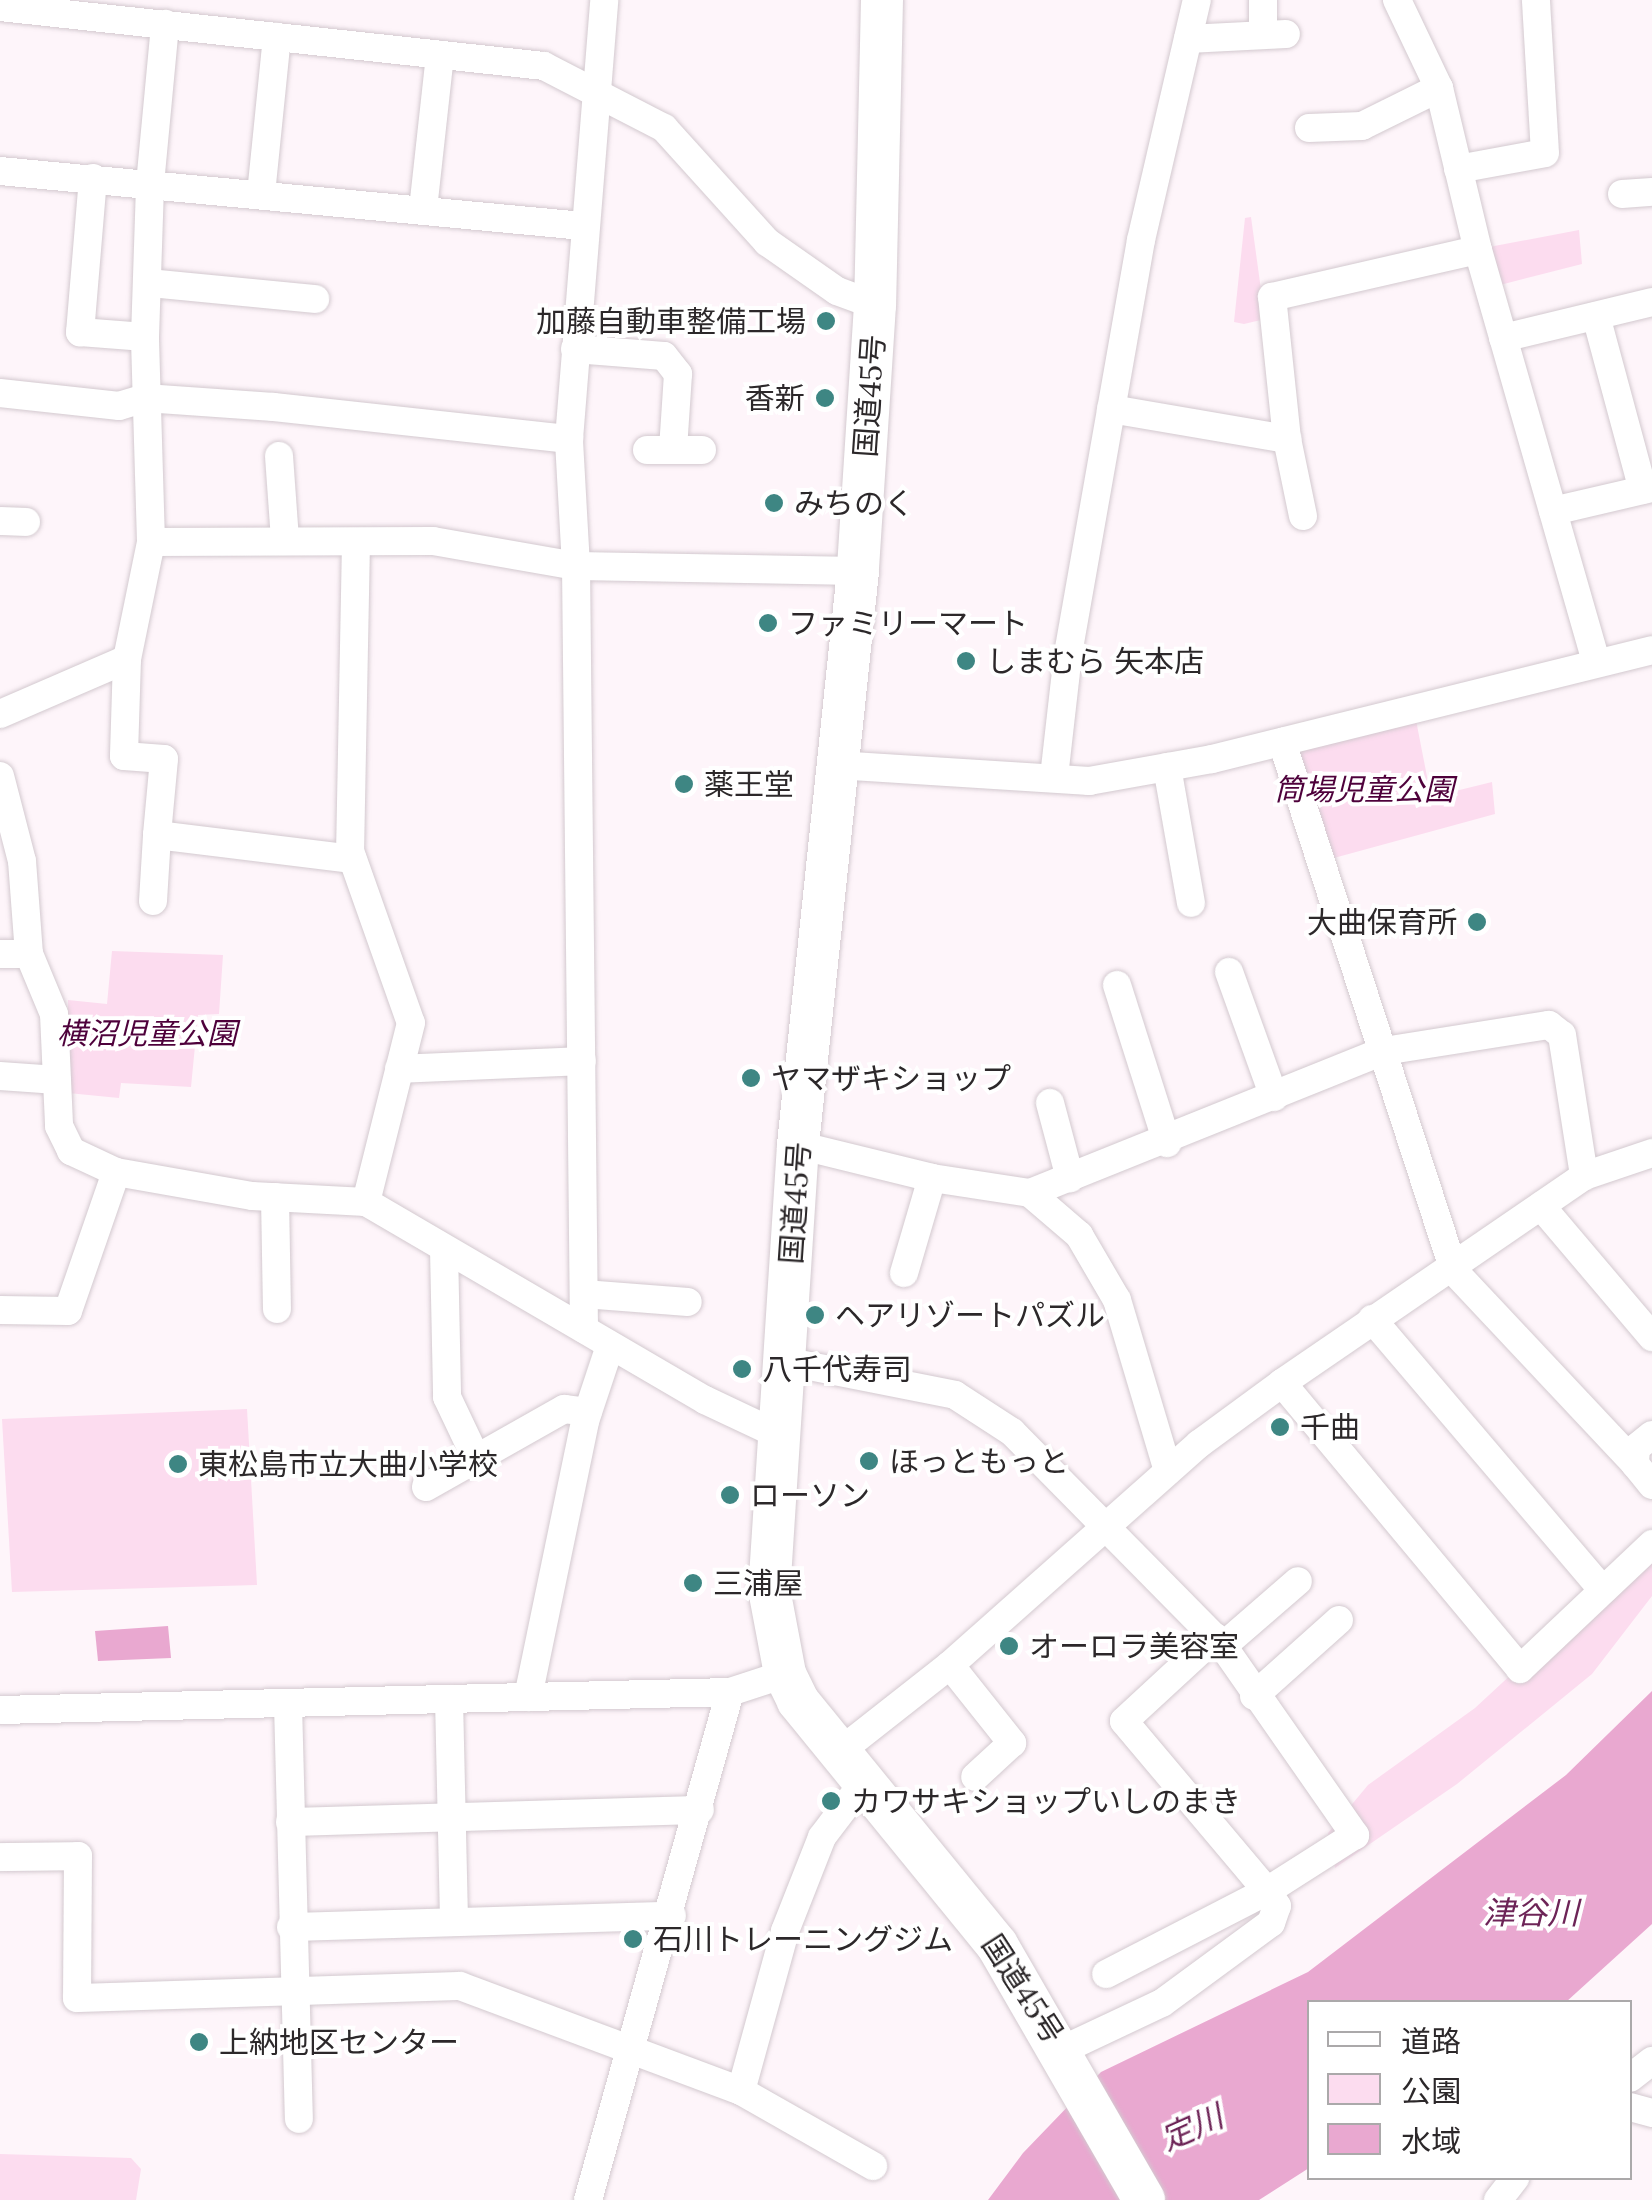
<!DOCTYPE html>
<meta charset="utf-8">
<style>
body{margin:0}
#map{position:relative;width:1652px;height:2200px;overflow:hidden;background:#fef5fa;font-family:Lora,"Noto Sans JP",serif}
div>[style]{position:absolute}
.green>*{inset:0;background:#fcdcef}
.water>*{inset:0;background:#e9a8d0}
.roads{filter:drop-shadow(0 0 2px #d3c9cf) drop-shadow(0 0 2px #d3c9cf)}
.minor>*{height:28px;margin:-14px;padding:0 14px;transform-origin:14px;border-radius:14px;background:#fff}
.highway>*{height:42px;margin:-21px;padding:0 21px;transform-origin:21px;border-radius:21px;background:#fff}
.dots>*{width:28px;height:28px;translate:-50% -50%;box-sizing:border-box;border:5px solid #fff;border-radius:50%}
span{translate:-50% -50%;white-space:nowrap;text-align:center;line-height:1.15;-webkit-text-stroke:8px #fff;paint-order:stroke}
.poi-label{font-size:30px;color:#2c282a}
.right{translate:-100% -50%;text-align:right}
.left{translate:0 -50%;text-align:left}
.street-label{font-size:30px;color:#2c282a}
.park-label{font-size:30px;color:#4e013b;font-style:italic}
.water-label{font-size:32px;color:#6d2457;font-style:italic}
.legend{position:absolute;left:1307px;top:2000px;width:325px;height:180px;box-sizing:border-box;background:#fff;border:2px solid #aba9aa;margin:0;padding:12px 18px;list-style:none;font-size:30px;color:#2c282a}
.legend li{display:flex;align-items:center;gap:20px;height:50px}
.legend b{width:50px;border:2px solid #aba9aa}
</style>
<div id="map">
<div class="green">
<div style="clip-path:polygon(1251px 217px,1265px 319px,1244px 324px,1234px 322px,1245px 218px)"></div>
<div style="clip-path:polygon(1579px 230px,1582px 264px,1500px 285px,1489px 247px)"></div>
<div style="clip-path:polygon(1415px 715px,1431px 797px,1492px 782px,1495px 814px,1323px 861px,1293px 747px)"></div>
<div style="clip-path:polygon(112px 951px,223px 955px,219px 1014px,198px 1015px,191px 1087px,121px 1083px,119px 1098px,68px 1093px,68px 1000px,107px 1004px)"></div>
<div style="clip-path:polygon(247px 1409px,257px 1585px,12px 1592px,2px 1419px)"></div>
<div style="clip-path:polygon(1652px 1544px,1652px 1596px,1592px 1674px,1457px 1784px,1335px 1868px,1328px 1833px,1368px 1785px,1475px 1708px)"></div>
<div style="clip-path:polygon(0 2154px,131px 2158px,141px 2169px,136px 2200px,0 2200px)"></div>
</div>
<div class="water">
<div style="clip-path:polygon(168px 1626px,171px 1658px,98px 1661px,95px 1631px)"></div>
<div style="clip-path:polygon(1652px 1691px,1652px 1924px,1566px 2002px,1310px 2002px,1309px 2168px,1259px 2200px,988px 2200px,1023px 2153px,1101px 2072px,1308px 1972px,1566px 1775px)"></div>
</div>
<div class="roads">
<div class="minor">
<div style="left:1397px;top:0;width:98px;rotate:64.5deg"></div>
<div style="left:1439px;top:88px;width:167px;rotate:76.5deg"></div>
<div style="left:1478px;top:250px;width:428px;rotate:74deg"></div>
<div style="left:0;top:7px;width:547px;rotate:6.19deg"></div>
<div style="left:544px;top:66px;width:135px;rotate:27.3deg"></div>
<div style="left:664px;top:128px;width:154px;rotate:47.9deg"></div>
<div style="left:767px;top:242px;width:85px;rotate:35deg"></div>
<div style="left:837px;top:291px;width:40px;rotate:20.2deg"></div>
<div style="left:1263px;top:35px;width:35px;rotate:-90deg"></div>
<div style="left:1188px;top:39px;width:98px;rotate:-2.9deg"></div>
<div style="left:1309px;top:128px;width:53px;rotate:-2.2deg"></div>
<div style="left:1362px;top:126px;width:86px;rotate:-26.3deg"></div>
<div style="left:1458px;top:169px;width:88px;rotate:-10.4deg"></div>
<div style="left:1545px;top:153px;width:153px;rotate:-93.4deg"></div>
<div style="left:0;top:171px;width:586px;rotate:5.39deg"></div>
<div style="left:93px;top:178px;width:155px;rotate:94.8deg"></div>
<div style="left:80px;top:332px;width:65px;rotate:4.4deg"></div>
<div style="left:261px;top:194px;width:158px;rotate:-84.2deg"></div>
<div style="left:1622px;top:194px;width:30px;rotate:-4deg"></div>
<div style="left:423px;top:209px;width:155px;rotate:-83.7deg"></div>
<div style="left:149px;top:283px;width:167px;rotate:5.5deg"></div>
<div style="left:1596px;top:316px;width:180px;rotate:74.9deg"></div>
<div style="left:1503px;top:338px;width:153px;rotate:-13.6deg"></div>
<div style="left:575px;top:349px;width:89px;rotate:4.5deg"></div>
<div style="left:664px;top:356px;width:23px;rotate:52deg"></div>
<div style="left:678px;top:374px;width:76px;rotate:93.8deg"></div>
<div style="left:0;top:393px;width:120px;rotate:6.2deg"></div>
<div style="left:119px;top:406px;width:27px;rotate:-17deg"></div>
<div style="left:145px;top:398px;width:129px;rotate:4deg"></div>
<div style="left:274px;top:407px;width:297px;rotate:6.2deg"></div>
<div style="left:1111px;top:409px;width:179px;rotate:9.7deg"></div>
<div style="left:647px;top:450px;width:55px"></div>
<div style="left:279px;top:456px;width:84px;rotate:85.9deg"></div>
<div style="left:1553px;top:511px;width:102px;rotate:-13.1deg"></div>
<div style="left:1303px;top:516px;width:79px;rotate:-101.7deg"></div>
<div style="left:1287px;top:439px;width:143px;rotate:-96deg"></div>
<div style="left:1272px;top:297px;width:211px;rotate:-12.9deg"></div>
<div style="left:0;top:521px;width:26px;rotate:2deg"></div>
<div style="left:151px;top:542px;width:205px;rotate:-91.7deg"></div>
<div style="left:145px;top:337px;width:153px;rotate:-88.1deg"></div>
<div style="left:150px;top:184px;width:161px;rotate:-84.6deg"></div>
<div style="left:356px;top:542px;width:309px;rotate:91.1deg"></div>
<div style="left:350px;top:851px;width:182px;rotate:70.5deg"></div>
<div style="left:411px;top:1023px;width:185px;rotate:104.1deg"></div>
<div style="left:127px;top:659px;width:97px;rotate:91.8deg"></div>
<div style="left:124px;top:756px;width:40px;rotate:4.3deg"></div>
<div style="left:164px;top:759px;width:76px;rotate:95.3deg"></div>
<div style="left:157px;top:835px;width:197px;rotate:7deg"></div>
<div style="left:0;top:714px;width:138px;rotate:-23.4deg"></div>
<div style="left:127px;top:659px;width:119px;rotate:-78.4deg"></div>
<div style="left:151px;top:542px;width:282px;rotate:-0.2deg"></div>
<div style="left:433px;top:541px;width:145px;rotate:9.9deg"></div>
<div style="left:576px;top:566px;width:282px;rotate:1deg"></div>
<div style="left:1282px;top:742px;width:556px;rotate:71.99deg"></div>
<div style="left:1454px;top:1271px;width:265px;rotate:46.8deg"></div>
<div style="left:836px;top:765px;width:254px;rotate:3.6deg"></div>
<div style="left:1089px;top:781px;width:125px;rotate:-10.1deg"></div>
<div style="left:1212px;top:759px;width:453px;rotate:-13.9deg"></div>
<div style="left:1167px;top:767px;width:138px;rotate:80deg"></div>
<div style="left:0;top:776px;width:88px;rotate:75.5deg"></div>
<div style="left:22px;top:861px;width:93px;rotate:85.7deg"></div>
<div style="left:29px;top:954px;width:65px;rotate:67.4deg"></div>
<div style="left:54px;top:1014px;width:112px;rotate:87.4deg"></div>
<div style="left:59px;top:1126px;width:28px;rotate:64deg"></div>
<div style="left:71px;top:1151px;width:50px;rotate:25deg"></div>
<div style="left:116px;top:1172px;width:138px;rotate:10deg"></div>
<div style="left:252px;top:1196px;width:114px;rotate:3deg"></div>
<div style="left:366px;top:1202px;width:393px;rotate:30.3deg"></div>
<div style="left:705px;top:1400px;width:80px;rotate:25.3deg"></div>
<div style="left:1054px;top:777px;width:124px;rotate:-83.5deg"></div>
<div style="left:1068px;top:654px;width:420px;rotate:-80deg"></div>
<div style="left:1141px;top:240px;width:246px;rotate:-76.9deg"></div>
<div style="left:153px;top:901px;width:66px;rotate:-86.5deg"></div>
<div style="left:0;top:954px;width:29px"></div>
<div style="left:1229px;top:972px;width:133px;rotate:70.2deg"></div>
<div style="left:1117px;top:985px;width:166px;rotate:72.4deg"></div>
<div style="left:399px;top:1069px;width:183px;rotate:-2.5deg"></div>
<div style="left:0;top:1076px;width:57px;rotate:4deg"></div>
<div style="left:1050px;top:1103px;width:78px;rotate:75.1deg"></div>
<div style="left:798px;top:1145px;width:138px;rotate:13.8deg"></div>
<div style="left:932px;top:1178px;width:99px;rotate:8.7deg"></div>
<div style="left:1030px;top:1193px;width:381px;rotate:-21.9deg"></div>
<div style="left:1384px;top:1051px;width:167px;rotate:-9deg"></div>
<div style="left:1549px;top:1025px;width:16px;rotate:38deg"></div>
<div style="left:1562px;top:1035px;width:143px;rotate:81.1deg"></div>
<div style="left:1030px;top:1193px;width:65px;rotate:40.6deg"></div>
<div style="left:1079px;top:1235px;width:75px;rotate:59.7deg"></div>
<div style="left:1117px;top:1300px;width:178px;rotate:73.4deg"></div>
<div style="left:275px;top:1197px;width:112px;rotate:89deg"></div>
<div style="left:1541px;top:1206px;width:172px;rotate:49.7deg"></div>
<div style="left:444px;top:1249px;width:148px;rotate:88.8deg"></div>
<div style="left:447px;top:1397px;width:65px;rotate:64.6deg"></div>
<div style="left:904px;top:1273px;width:99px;rotate:-73.6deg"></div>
<div style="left:584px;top:1294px;width:104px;rotate:4.4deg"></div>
<div style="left:0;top:1310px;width:68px;rotate:0.8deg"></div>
<div style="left:68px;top:1311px;width:147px;rotate:-70.9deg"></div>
<div style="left:1372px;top:1319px;width:356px;rotate:49.6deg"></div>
<div style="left:584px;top:1329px;width:763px;rotate:-90.6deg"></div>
<div style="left:576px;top:566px;width:127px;rotate:-93.2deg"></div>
<div style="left:569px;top:439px;width:440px;rotate:-85.4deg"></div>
<div style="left:784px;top:1361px;width:174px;rotate:11.2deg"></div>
<div style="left:955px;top:1395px;width:68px;rotate:33deg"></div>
<div style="left:1012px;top:1432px;width:301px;rotate:45.4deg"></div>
<div style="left:1223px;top:1646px;width:231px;rotate:55.1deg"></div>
<div style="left:1355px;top:1835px;width:104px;rotate:147.5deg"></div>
<div style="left:1267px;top:1891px;width:181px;rotate:152.7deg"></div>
<div style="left:1282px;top:1383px;width:372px;rotate:50.2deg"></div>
<div style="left:1520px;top:1669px;width:182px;rotate:-43.4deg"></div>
<div style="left:1652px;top:1435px;width:21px;rotate:141deg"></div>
<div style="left:1636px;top:1448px;width:16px;rotate:94deg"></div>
<div style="left:1635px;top:1464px;width:27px;rotate:51deg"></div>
<div style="left:426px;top:1487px;width:159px;rotate:-29.5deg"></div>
<div style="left:564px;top:1409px;width:24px;rotate:7deg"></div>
<div style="left:1223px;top:1646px;width:99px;rotate:-40.9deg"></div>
<div style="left:950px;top:1665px;width:100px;rotate:51.5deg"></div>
<div style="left:1012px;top:1743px;width:50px;rotate:137.4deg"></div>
<div style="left:1254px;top:1696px;width:114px;rotate:-41.8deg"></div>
<div style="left:528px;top:1697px;width:282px;rotate:-78.3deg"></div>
<div style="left:585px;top:1421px;width:79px;rotate:-71.6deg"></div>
<div style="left:449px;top:1699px;width:221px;rotate:88.7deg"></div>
<div style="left:288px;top:1704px;width:415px;rotate:88.5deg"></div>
<div style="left:0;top:1710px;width:730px;rotate:-1.41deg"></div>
<div style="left:730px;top:1692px;width:58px;rotate:-18.1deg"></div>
<div style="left:838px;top:1753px;width:142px;rotate:-38.2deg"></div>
<div style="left:950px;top:1665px;width:333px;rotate:-41.6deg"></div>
<div style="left:1199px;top:1444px;width:103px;rotate:-36.3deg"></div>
<div style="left:1282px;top:1383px;width:366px;rotate:-34.4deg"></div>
<div style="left:1584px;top:1176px;width:72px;rotate:-18.7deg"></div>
<div style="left:290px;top:1822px;width:410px;rotate:-1.7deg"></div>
<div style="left:0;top:1857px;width:78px;rotate:-0.7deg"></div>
<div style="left:78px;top:1856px;width:142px;rotate:90.4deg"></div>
<div style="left:77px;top:1998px;width:383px;rotate:-1.8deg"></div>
<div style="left:460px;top:1986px;width:300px;rotate:20.5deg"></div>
<div style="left:741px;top:2091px;width:152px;rotate:29.6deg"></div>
<div style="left:291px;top:1927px;width:381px;rotate:-1.7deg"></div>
<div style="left:1062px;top:2050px;width:110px;rotate:-25.2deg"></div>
<div style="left:1162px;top:2003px;width:135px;rotate:-36.3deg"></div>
<div style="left:1271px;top:1923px;width:18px;rotate:-71deg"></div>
<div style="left:1277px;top:1906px;width:18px;rotate:-124deg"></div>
<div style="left:1267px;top:1891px;width:222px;rotate:-130.1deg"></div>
<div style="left:1124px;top:1721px;width:124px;rotate:-42.7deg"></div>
<div style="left:1630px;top:2078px;width:28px;rotate:-38deg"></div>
<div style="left:741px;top:2091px;width:166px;rotate:-74.6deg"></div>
<div style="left:785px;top:1931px;width:101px;rotate:-68.5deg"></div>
<div style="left:822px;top:1837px;width:68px;rotate:-52.8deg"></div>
<div style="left:1630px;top:2107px;width:23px;rotate:15deg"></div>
<div style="left:588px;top:2200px;width:527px;rotate:-74.38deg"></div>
<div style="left:1498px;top:2200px;width:28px;rotate:-52deg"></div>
</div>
<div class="highway">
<div style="left:882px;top:0;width:305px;rotate:91.3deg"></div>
<div style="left:875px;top:305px;width:267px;rotate:93.7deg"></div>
<div style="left:858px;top:571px;width:577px;rotate:95.97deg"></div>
<div style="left:798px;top:1145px;width:445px;rotate:93.7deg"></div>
<div style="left:769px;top:1589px;width:86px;rotate:79.3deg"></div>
<div style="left:785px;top:1674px;width:30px;rotate:64deg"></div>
<div style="left:798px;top:1701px;width:315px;rotate:50.8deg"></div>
<div style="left:997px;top:1945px;width:294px;rotate:60deg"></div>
</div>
</div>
<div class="dots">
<div style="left:826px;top:321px;background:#3e8683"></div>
<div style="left:825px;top:398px;background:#3e8683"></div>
<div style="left:774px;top:503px;background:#3e8683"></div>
<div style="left:768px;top:623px;background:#3e8683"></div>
<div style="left:966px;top:661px;background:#3e8683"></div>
<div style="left:684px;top:784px;background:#3e8683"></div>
<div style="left:1477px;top:922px;background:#3e8683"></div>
<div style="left:751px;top:1078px;background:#3e8683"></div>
<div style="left:815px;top:1315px;background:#3e8683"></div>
<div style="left:742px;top:1369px;background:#3e8683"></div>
<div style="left:1280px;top:1427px;background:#3e8683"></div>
<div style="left:869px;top:1461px;background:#3e8683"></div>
<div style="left:178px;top:1464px;background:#3e8683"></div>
<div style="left:730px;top:1495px;background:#3e8683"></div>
<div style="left:693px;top:1583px;background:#3e8683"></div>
<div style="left:1009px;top:1646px;background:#3e8683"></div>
<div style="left:831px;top:1801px;background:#3e8683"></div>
<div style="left:633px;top:1939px;background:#3e8683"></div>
<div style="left:199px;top:2042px;background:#3e8683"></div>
</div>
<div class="poi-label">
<span class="right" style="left:806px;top:321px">加藤自動車整備工場</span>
<span class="right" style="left:805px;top:398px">香新</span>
<span class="left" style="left:794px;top:503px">みちのく</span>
<span class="left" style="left:788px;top:623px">ファミリーマート</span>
<span class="left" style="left:986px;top:661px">しまむら 矢本店</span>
<span class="left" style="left:704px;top:784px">薬王堂</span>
<span class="right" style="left:1457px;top:922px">大曲保育所</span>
<span class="left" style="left:771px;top:1078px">ヤマザキショップ</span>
<span class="left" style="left:835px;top:1315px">ヘアリゾートパズル</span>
<span class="left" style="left:762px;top:1369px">八千代寿司</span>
<span class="left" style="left:1300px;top:1427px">千曲</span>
<span class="left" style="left:889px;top:1461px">ほっともっと</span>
<span class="left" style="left:198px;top:1464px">東松島市立大曲小学校</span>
<span class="left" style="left:750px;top:1495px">ローソン</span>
<span class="left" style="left:713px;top:1583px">三浦屋</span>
<span class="left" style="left:1029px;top:1646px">オーロラ美容室</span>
<span class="left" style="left:851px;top:1801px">カワサキショップいしのまき</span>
<span class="left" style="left:653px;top:1939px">石川トレーニングジム</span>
<span class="left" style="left:219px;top:2042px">上納地区センター</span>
</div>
<div class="street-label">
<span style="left:869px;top:396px;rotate:-86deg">国道45号</span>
<span style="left:795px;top:1203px;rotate:-86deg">国道45号</span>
<span style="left:1023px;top:1989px;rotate:57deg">国道45号</span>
</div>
<div class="park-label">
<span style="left:1364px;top:789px">筒場児童公園</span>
<span style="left:147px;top:1033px">横沼児童公園</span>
</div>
<div class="water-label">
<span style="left:1531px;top:1913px">津谷川</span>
<span style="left:1192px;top:2128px;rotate:-24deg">定川</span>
</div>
<ul class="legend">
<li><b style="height:12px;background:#fff"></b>道路</li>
<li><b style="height:28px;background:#fcdcef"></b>公園</li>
<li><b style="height:28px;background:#e9a8d0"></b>水域</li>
</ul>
</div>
